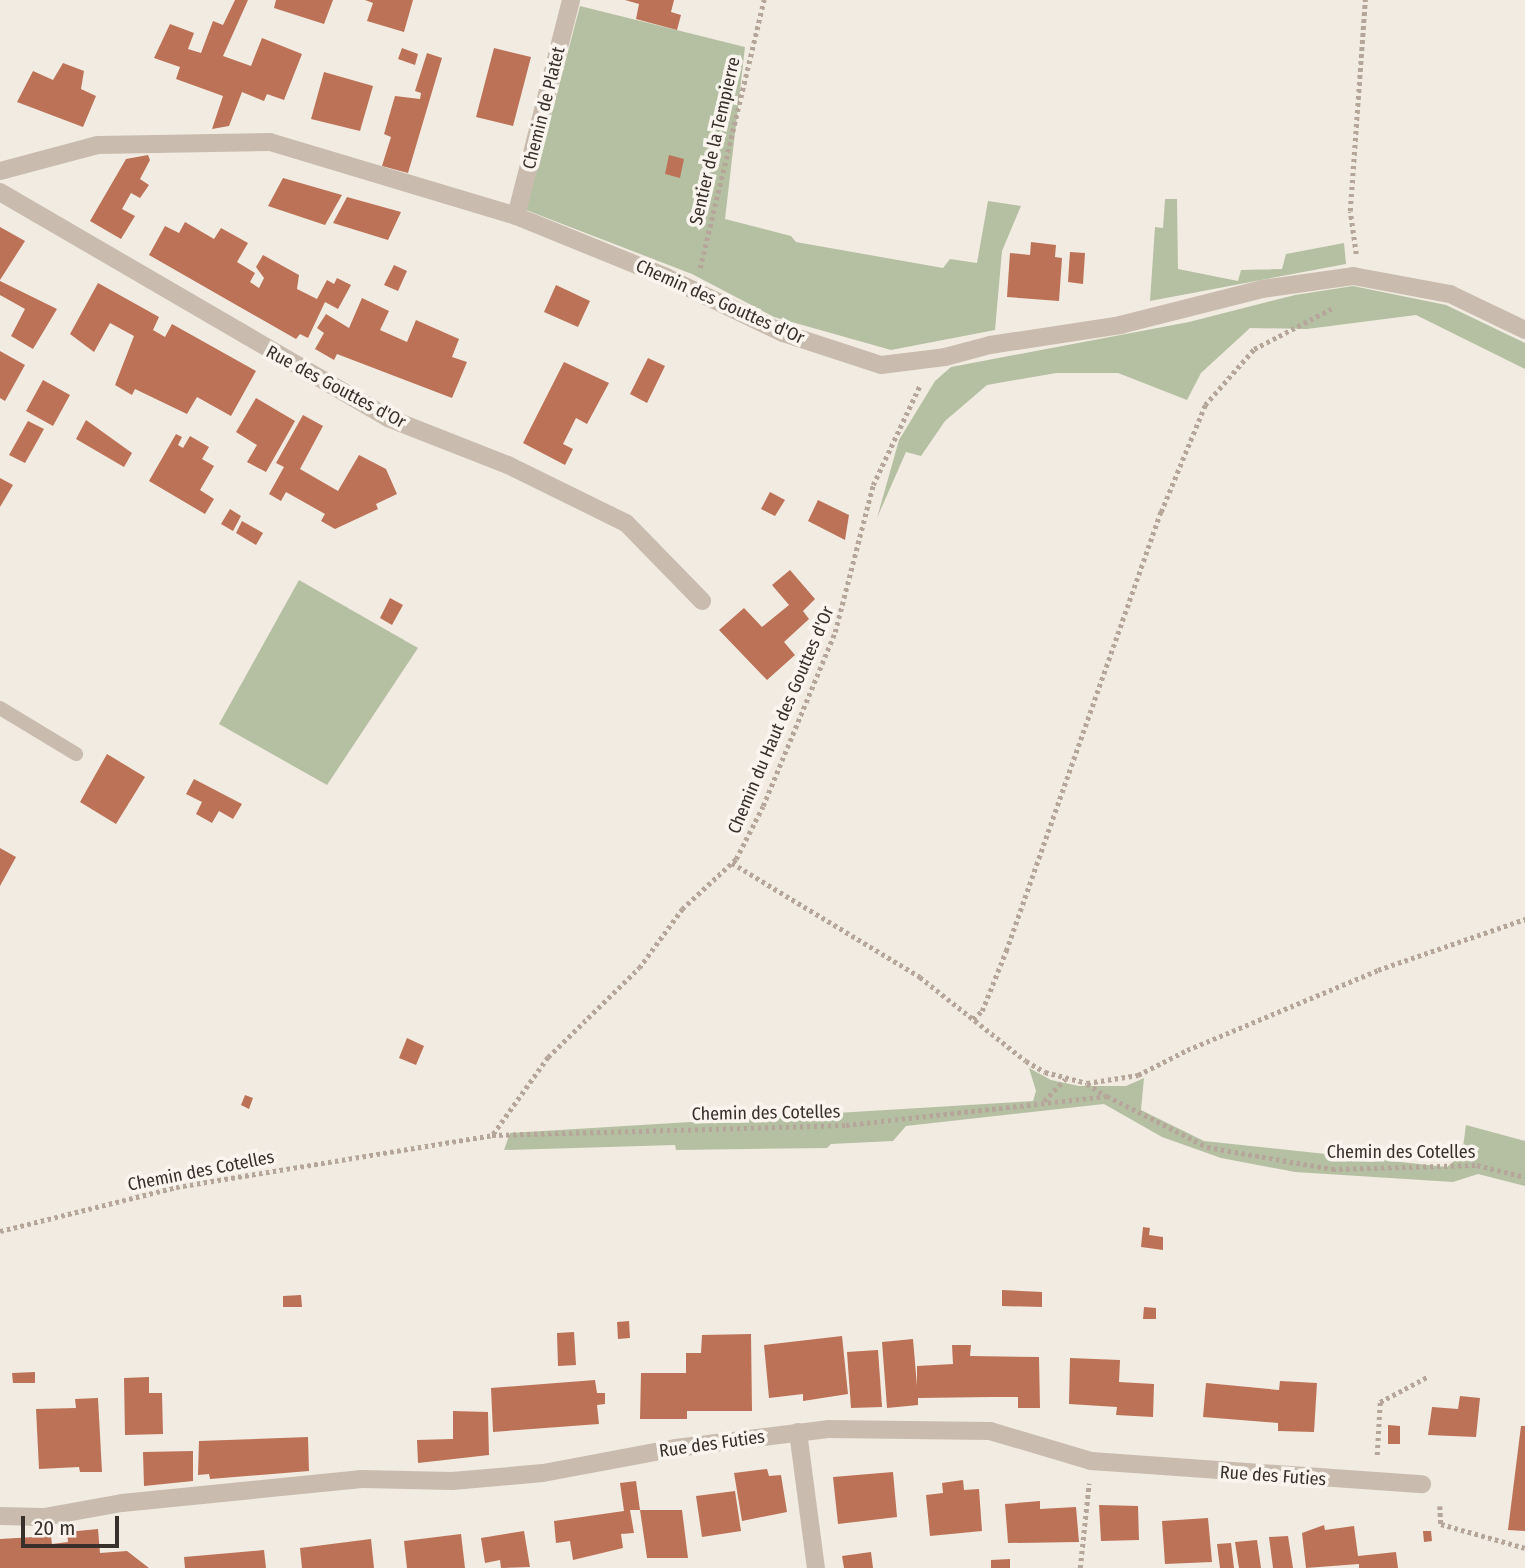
<!DOCTYPE html>
<style>
body{margin:0}
#map{position:relative;width:1525px;height:1568px;overflow:hidden;background:#f2ebe2;font-family:"Fira Sans Condensed",sans-serif}
div>[style]{position:absolute}
.green>*{inset:0;background:#b5c0a3}
.building>*{inset:0;background:#bc7256}
.path>*{height:4.5px;margin-top:-2.25px;transform-origin:0;background:repeating-linear-gradient(90deg,#b5a699 0 3.5px,transparent 0 7px)}
.service>*{height:14px;margin:-7px;padding:0 7px;transform-origin:7px;border-radius:7px;background:#c9bcae}
.minor>*{height:18px;margin:-9px;padding:0 9px;transform-origin:9px;border-radius:9px;background:#c9bcae}
span{translate:-50% -50%;white-space:nowrap;text-align:center;line-height:1.15;-webkit-text-stroke:7px #f9f5ee;paint-order:stroke}
.street-label{font-size:18px;color:#39302c}
.scale{position:absolute;left:21px;top:1516px;width:98px;height:32px;box-sizing:border-box;border:4px solid #39302c;border-top:0;padding-left:9px;font-size:21px;line-height:24px;white-space:nowrap;color:#39302c;-webkit-text-stroke:5px #f9f5ee;paint-order:stroke}
</style>
<div id="map">
<div class="green">
<div style="clip-path:polygon(580px 6px,745px 47px,725px 219px,791px 236px,796px 242px,943px 268px,950px 259px,977px 263px,988px 201px,1021px 206px,1002px 251px,995px 330px,891px 350px,774px 317px,692px 274px,526px 210px)"></div>
<div style="clip-path:polygon(1165px 199px,1177px 199px,1178px 269px,1238px 281px,1241px 270px,1282px 269px,1286px 254px,1344px 243px,1346px 264px,1150px 301px,1155px 227px,1163px 228px)"></div>
<div style="clip-path:polygon(1353px 286px,1446px 305px,1525px 343px,1525px 369px,1416px 315px,1307px 329px,1250px 328px,1201px 373px,1187px 400px,1118px 373px,1056px 373px,987px 385px,945px 421px,921px 456px,906px 452px,877px 518px,899px 440px,935px 381px,951px 367px,1189px 322px,1295px 295px)"></div>
<div style="clip-path:polygon(299px 580px,418px 648px,327px 785px,219px 724px)"></div>
<div style="clip-path:polygon(1029px 1068px,1051px 1080px,1079px 1086px,1126px 1086px,1144px 1078px,1141px 1110px,1204px 1141px,1447px 1167px,1462px 1154px,1466px 1125px,1525px 1141px,1525px 1186px,1478px 1174px,1453px 1182px,1295px 1172px,1221px 1158px,1162px 1137px,1104px 1104px,906px 1126px,893px 1141px,831px 1144px,827px 1148px,676px 1150px,675px 1145px,504px 1150px,510px 1133px,1033px 1101px,1036px 1091px)"></div>
</div>
<div class="building">
<div style="clip-path:polygon(235px 0,248px 0,223px 56px,251px 66px,262px 38px,302px 54px,284px 100px,267px 94px,264px 101px,242px 92px,229px 126px,212px 129px,223px 96px,176px 79px,180px 67px,154px 58px,170px 24px,194px 33px,188px 49px,201px 53px,213px 21px,223px 25px)"></div>
<div style="clip-path:polygon(276px 0,333px 0,324px 24px,274px 8px)"></div>
<div style="clip-path:polygon(365px 0,413px 0,404px 32px,367px 21px,373px 3px)"></div>
<div style="clip-path:polygon(625px 0,674px 0,671px 12px,681px 15px,677px 30px,636px 19px,639px 4px)"></div>
<div style="clip-path:polygon(402px 48px,418px 54px,415px 65px,398px 59px)"></div>
<div style="clip-path:polygon(494px 48px,531px 57px,513px 126px,476px 117px)"></div>
<div style="clip-path:polygon(427px 53px,442px 58px,408px 173px,382px 166px,391px 137px,384px 134px,395px 96px,420px 99px,421px 93px,415px 91px)"></div>
<div style="clip-path:polygon(63px 63px,84px 71px,81px 89px,96px 96px,83px 127px,17px 102px,33px 71px,53px 80px)"></div>
<div style="clip-path:polygon(324px 72px,373px 86px,360px 131px,311px 119px)"></div>
<div style="clip-path:polygon(148px 155px,150px 160px,140px 179px,149px 185px,140px 198px,131px 193px,122px 209px,135px 216px,121px 239px,90px 221px,126px 159px)"></div>
<div style="clip-path:polygon(669px 155px,684px 159px,680px 178px,665px 174px)"></div>
<div style="clip-path:polygon(283px 178px,342px 195px,325px 225px,268px 206px)"></div>
<div style="clip-path:polygon(347px 197px,401px 212px,388px 240px,333px 223px)"></div>
<div style="clip-path:polygon(185px 222px,214px 239px,221px 228px,248px 243px,237px 262px,255px 273px,250px 282px,259px 288px,264px 278px,256px 267px,263px 255px,299px 275px,297px 289px,317px 299px,327px 280px,334px 284px,337px 278px,351px 285px,338px 309px,325px 302px,308px 338px,300px 334px,296px 339px,149px 255px,165px 226px,179px 233px)"></div>
<div style="clip-path:polygon(0 227px,25px 241px,0 280px)"></div>
<div style="clip-path:polygon(1031px 242px,1056px 245px,1055px 257px,1062px 258px,1059px 301px,1007px 297px,1010px 253px,1030px 255px)"></div>
<div style="clip-path:polygon(1070px 252px,1085px 253px,1083px 284px,1068px 282px)"></div>
<div style="clip-path:polygon(394px 265px,407px 271px,398px 291px,384px 285px)"></div>
<div style="clip-path:polygon(0 281px,57px 309px,33px 349px,11px 336px,25px 309px,0 295px)"></div>
<div style="clip-path:polygon(98px 283px,159px 317px,153px 330px,165px 337px,172px 324px,256px 371px,231px 416px,197px 397px,187px 414px,135px 389px,132px 395px,115px 385px,134px 336px,110px 323px,94px 352px,70px 334px)"></div>
<div style="clip-path:polygon(556px 285px,590px 301px,578px 327px,544px 312px)"></div>
<div style="clip-path:polygon(362px 298px,389px 311px,380px 330px,407px 342px,416px 320px,459px 339px,452px 357px,467px 362px,452px 398px,337px 354px,334px 360px,315px 349px,324px 333px,317px 328px,326px 314px,349px 328px)"></div>
<div style="clip-path:polygon(0 351px,25px 365px,5px 401px,0 398px)"></div>
<div style="clip-path:polygon(648px 358px,665px 366px,647px 403px,630px 394px)"></div>
<div style="clip-path:polygon(564px 362px,609px 383px,587px 424px,576px 418px,563px 444px,573px 449px,565px 465px,523px 443px)"></div>
<div style="clip-path:polygon(43px 380px,70px 395px,53px 426px,26px 411px)"></div>
<div style="clip-path:polygon(256px 398px,295px 421px,266px 472px,247px 462px,257px 445px,236px 432px)"></div>
<div style="clip-path:polygon(303px 415px,323px 426px,300px 469px,338px 491px,359px 455px,386px 469px,397px 494px,376px 504px,378px 509px,335px 529px,321px 521px,325px 514px,286px 492px,281px 501px,269px 494px,284px 467px,276px 463px)"></div>
<div style="clip-path:polygon(86px 420px,132px 453px,124px 467px,76px 439px)"></div>
<div style="clip-path:polygon(28px 421px,44px 429px,25px 463px,9px 455px)"></div>
<div style="clip-path:polygon(176px 434px,182px 437px,178px 445px,183px 448px,190px 436px,209px 447px,202px 459px,214px 466px,200px 490px,214px 499px,205px 514px,149px 481px)"></div>
<div style="clip-path:polygon(0 478px,13px 485px,0 507px)"></div>
<div style="clip-path:polygon(770px 492px,785px 500px,775px 516px,761px 509px)"></div>
<div style="clip-path:polygon(818px 500px,849px 515px,845px 540px,808px 521px)"></div>
<div style="clip-path:polygon(230px 509px,241px 516px,233px 531px,221px 524px)"></div>
<div style="clip-path:polygon(242px 521px,263px 533px,256px 545px,236px 533px)"></div>
<div style="clip-path:polygon(790px 570px,815px 599px,803px 611px,809px 619px,784px 642px,795px 655px,767px 680px,719px 630px,744px 608px,762px 627px,789px 605px,772px 585px)"></div>
<div style="clip-path:polygon(390px 598px,403px 605px,392px 625px,380px 618px)"></div>
<div style="clip-path:polygon(107px 754px,145px 777px,116px 824px,80px 802px)"></div>
<div style="clip-path:polygon(194px 779px,242px 804px,233px 819px,219px 811px,212px 823px,196px 814px,202px 802px,186px 794px)"></div>
<div style="clip-path:polygon(0 848px,16px 857px,0 886px)"></div>
<div style="clip-path:polygon(407px 1038px,424px 1046px,416px 1065px,399px 1058px)"></div>
<div style="clip-path:polygon(245px 1095px,253px 1098px,249px 1109px,241px 1105px)"></div>
<div style="clip-path:polygon(1143px 1227px,1150px 1228px,1149px 1235px,1163px 1237px,1163px 1250px,1141px 1247px)"></div>
<div style="clip-path:polygon(1002px 1290px,1042px 1292px,1042px 1307px,1002px 1306px)"></div>
<div style="clip-path:polygon(301px 1295px,302px 1307px,283px 1307px,283px 1296px)"></div>
<div style="clip-path:polygon(1144px 1307px,1156px 1308px,1156px 1319px,1143px 1319px)"></div>
<div style="clip-path:polygon(629px 1321px,630px 1338px,618px 1339px,617px 1322px)"></div>
<div style="clip-path:polygon(574px 1332px,576px 1365px,558px 1366px,557px 1333px)"></div>
<div style="clip-path:polygon(751px 1334px,752px 1411px,687px 1411px,687px 1419px,640px 1419px,641px 1373px,686px 1373px,686px 1353px,701px 1353px,702px 1335px)"></div>
<div style="clip-path:polygon(842px 1336px,848px 1394px,803px 1401px,803px 1394px,769px 1398px,764px 1345px)"></div>
<div style="clip-path:polygon(913px 1339px,917px 1386px,917px 1366px,953px 1364px,952px 1345px,971px 1345px,970px 1356px,1039px 1357px,1040px 1408px,1018px 1408px,1018px 1397px,991px 1397px,918px 1398px,918px 1405px,887px 1408px,882px 1342px)"></div>
<div style="clip-path:polygon(878px 1350px,882px 1407px,851px 1408px,847px 1352px)"></div>
<div style="clip-path:polygon(1070px 1358px,1120px 1360px,1119px 1382px,1154px 1384px,1153px 1417px,1116px 1415px,1117px 1407px,1069px 1404px)"></div>
<div style="clip-path:polygon(35px 1372px,35px 1383px,13px 1383px,12px 1373px)"></div>
<div style="clip-path:polygon(149px 1377px,149px 1393px,162px 1393px,163px 1434px,125px 1435px,124px 1378px)"></div>
<div style="clip-path:polygon(595px 1380px,597px 1393px,605px 1393px,605px 1404px,597px 1405px,599px 1424px,493px 1432px,491px 1388px)"></div>
<div style="clip-path:polygon(1280px 1381px,1317px 1383px,1314px 1432px,1278px 1431px,1278px 1423px,1203px 1417px,1206px 1383px,1279px 1390px)"></div>
<div style="clip-path:polygon(1460px 1396px,1480px 1398px,1476px 1437px,1428px 1435px,1432px 1407px,1458px 1409px)"></div>
<div style="clip-path:polygon(98px 1398px,102px 1472px,80px 1472px,79px 1467px,39px 1469px,36px 1409px,76px 1408px,75px 1399px)"></div>
<div style="clip-path:polygon(453px 1411px,488px 1412px,489px 1455px,418px 1463px,417px 1440px,453px 1439px)"></div>
<div style="clip-path:polygon(1388px 1425px,1400px 1426px,1400px 1444px,1388px 1444px)"></div>
<div style="clip-path:polygon(1521px 1426px,1525px 1426px,1525px 1531px,1508px 1530px)"></div>
<div style="clip-path:polygon(308px 1437px,309px 1471px,210px 1479px,209px 1474px,198px 1475px,199px 1441px)"></div>
<div style="clip-path:polygon(193px 1451px,193px 1481px,144px 1486px,143px 1452px)"></div>
<div style="clip-path:polygon(767px 1469px,769px 1476px,781px 1475px,787px 1512px,742px 1521px,734px 1473px)"></div>
<div style="clip-path:polygon(893px 1472px,897px 1517px,838px 1524px,833px 1477px)"></div>
<div style="clip-path:polygon(963px 1480px,964px 1490px,979px 1489px,982px 1531px,930px 1536px,926px 1495px,943px 1493px,942px 1483px)"></div>
<div style="clip-path:polygon(636px 1481px,640px 1510px,682px 1510px,688px 1558px,647px 1558px,640px 1510px,630px 1510px,634px 1533px,621px 1534px,623px 1548px,573px 1560px,570px 1541px,556px 1543px,554px 1521px,624px 1511px,620px 1483px)"></div>
<div style="clip-path:polygon(735px 1491px,741px 1531px,702px 1537px,696px 1496px)"></div>
<div style="clip-path:polygon(1040px 1501px,1040px 1509px,1076px 1507px,1079px 1542px,1008px 1543px,1005px 1504px)"></div>
<div style="clip-path:polygon(1099px 1505px,1138px 1506px,1139px 1540px,1101px 1541px)"></div>
<div style="clip-path:polygon(1208px 1518px,1212px 1562px,1165px 1564px,1162px 1521px)"></div>
<div style="clip-path:polygon(1324px 1525px,1325px 1530px,1354px 1526px,1358px 1556px,1396px 1552px,1398px 1568px,1359px 1568px,1359px 1564px,1306px 1568px,1302px 1533px)"></div>
<div style="clip-path:polygon(98px 1529px,100px 1553px,127px 1551px,149px 1568px,0 1568px,0 1539px,51px 1536px,52px 1544px,68px 1542px,67px 1532px)"></div>
<div style="clip-path:polygon(524px 1531px,530px 1567px,501px 1568px,500px 1560px,485px 1563px,481px 1538px)"></div>
<div style="clip-path:polygon(1423px 1531px,1431px 1531px,1432px 1541px,1424px 1542px)"></div>
<div style="clip-path:polygon(461px 1534px,465px 1568px,407px 1568px,404px 1541px)"></div>
<div style="clip-path:polygon(1288px 1536px,1293px 1568px,1273px 1568px,1269px 1537px)"></div>
<div style="clip-path:polygon(371px 1539px,374px 1568px,302px 1568px,300px 1548px)"></div>
<div style="clip-path:polygon(1257px 1540px,1261px 1568px,1239px 1568px,1235px 1542px)"></div>
<div style="clip-path:polygon(1231px 1543px,1234px 1568px,1220px 1568px,1217px 1544px)"></div>
<div style="clip-path:polygon(264px 1550px,266px 1568px,185px 1568px,184px 1557px)"></div>
<div style="clip-path:polygon(871px 1552px,873px 1568px,844px 1568px,842px 1556px)"></div>
<div style="clip-path:polygon(1010px 1559px,1010px 1568px,991px 1568px,991px 1560px)"></div>
</div>
<div class="path">
<div style="left:1356px;top:254px;width:43px;rotate:-97.9deg"></div>
<div style="left:1350px;top:211px;width:212px;rotate:-85.9deg"></div>
<div style="left:700px;top:268px;width:276px;rotate:-76.6deg"></div>
<div style="left:732px;top:863px;width:220px;rotate:31.2deg"></div>
<div style="left:920px;top:977px;width:135px;rotate:38.4deg"></div>
<div style="left:1026px;top:1061px;width:22px;rotate:30deg"></div>
<div style="left:1045px;top:1072px;width:43px;rotate:14.7deg"></div>
<div style="left:1087px;top:1083px;width:52px;rotate:-8.9deg"></div>
<div style="left:1138px;top:1075px;width:55px;rotate:-27deg"></div>
<div style="left:1187px;top:1050px;width:207px;rotate:-22.7deg"></div>
<div style="left:1378px;top:970px;width:156px;rotate:-19.1deg"></div>
<div style="left:973px;top:1019px;width:12px;rotate:-42deg"></div>
<div style="left:982px;top:1011px;width:65px;rotate:-68.2deg"></div>
<div style="left:1006px;top:951px;width:466px;rotate:-70.6deg"></div>
<div style="left:1161px;top:512px;width:116px;rotate:-67.6deg"></div>
<div style="left:1205px;top:405px;width:74px;rotate:-48.8deg"></div>
<div style="left:1254px;top:349px;width:91px;rotate:-27.4deg"></div>
<div style="left:1087px;top:1084px;width:23px;rotate:31deg"></div>
<div style="left:1044px;top:1101px;width:30px;rotate:-46deg"></div>
<div style="left:493px;top:1134px;width:95px;rotate:-54.5deg"></div>
<div style="left:548px;top:1057px;width:127px;rotate:-44.4deg"></div>
<div style="left:639px;top:968px;width:73px;rotate:-53.9deg"></div>
<div style="left:682px;top:909px;width:74px;rotate:-42.8deg"></div>
<div style="left:736px;top:859px;width:59px;rotate:-63deg"></div>
<div style="left:763px;top:806px;width:188px;rotate:-67.5deg"></div>
<div style="left:835px;top:632px;width:152px;rotate:-75.5deg"></div>
<div style="left:873px;top:485px;width:110px;rotate:-64.8deg"></div>
<div style="left:0;top:1231px;width:181px;rotate:-14deg"></div>
<div style="left:176px;top:1187px;width:320px;rotate:-9.3deg"></div>
<div style="left:492px;top:1135px;width:354px;rotate:-1.6deg"></div>
<div style="left:846px;top:1125px;width:263px;rotate:-6.3deg"></div>
<div style="left:1107px;top:1096px;width:112px;rotate:27deg"></div>
<div style="left:1207px;top:1147px;width:127px;rotate:10deg"></div>
<div style="left:1332px;top:1169px;width:145px;rotate:-1.6deg"></div>
<div style="left:1477px;top:1165px;width:49px;rotate:14deg"></div>
<div style="left:1377px;top:1455px;width:53px;rotate:-86.8deg"></div>
<div style="left:1380px;top:1402px;width:55px;rotate:-28deg"></div>
<div style="left:1440px;top:1506px;width:18px;rotate:87deg"></div>
<div style="left:1441px;top:1524px;width:87px;rotate:15.9deg"></div>
<div style="left:1080px;top:1568px;width:85px;rotate:-84deg"></div>
</div>
<div class="service">
<div style="left:0;top:708px;width:89px;rotate:31.2deg"></div>
</div>
<div class="minor">
<div style="left:0;top:171px;width:101px;rotate:-14.9deg"></div>
<div style="left:98px;top:145px;width:172px;rotate:-1deg"></div>
<div style="left:270px;top:142px;width:257px;rotate:16.7deg"></div>
<div style="left:516px;top:216px;width:162px;rotate:22.1deg"></div>
<div style="left:666px;top:277px;width:130px;rotate:25.6deg"></div>
<div style="left:783px;top:333px;width:103px;rotate:18.1deg"></div>
<div style="left:881px;top:365px;width:64px;rotate:-7.1deg"></div>
<div style="left:945px;top:357px;width:47px;rotate:-14.9deg"></div>
<div style="left:990px;top:345px;width:132px;rotate:-8.7deg"></div>
<div style="left:1120px;top:325px;width:146px;rotate:-14.2deg"></div>
<div style="left:1262px;top:289px;width:92px;rotate:-8.1deg"></div>
<div style="left:1353px;top:276px;width:99px;rotate:10.5deg"></div>
<div style="left:1450px;top:294px;width:83px;rotate:25.6deg"></div>
<div style="left:0;top:192px;width:449px;rotate:30.2deg"></div>
<div style="left:388px;top:418px;width:129px;rotate:21.4deg"></div>
<div style="left:508px;top:465px;width:131px;rotate:26.2deg"></div>
<div style="left:626px;top:523px;width:109px;rotate:45.7deg"></div>
<div style="left:516px;top:216px;width:223px;rotate:-75.7deg"></div>
<div style="left:798px;top:1432px;width:137px;rotate:82.5deg"></div>
<div style="left:0;top:1516px;width:44px;rotate:1.3deg"></div>
<div style="left:44px;top:1517px;width:79px;rotate:-10.2deg"></div>
<div style="left:122px;top:1503px;width:241px;rotate:-5.7deg"></div>
<div style="left:362px;top:1479px;width:90px;rotate:1.3deg"></div>
<div style="left:452px;top:1481px;width:91px;rotate:-5deg"></div>
<div style="left:543px;top:1473px;width:135px;rotate:-10.6deg"></div>
<div style="left:676px;top:1448px;width:153px;rotate:-7.1deg"></div>
<div style="left:828px;top:1429px;width:162px;rotate:0.7deg"></div>
<div style="left:990px;top:1431px;width:105px;rotate:16.5deg"></div>
<div style="left:1091px;top:1461px;width:332px;rotate:4deg"></div>
</div>
<div class="street-label">
<span style="left:544px;top:108px;rotate:-76deg">Chemin de Platet</span>
<span style="left:715px;top:141px;rotate:-77deg">Sentier de la Tempierre</span>
<span style="left:720px;top:302px;rotate:24deg">Chemin des Gouttes d'Or</span>
<span style="left:336px;top:387px;rotate:28deg">Rue des Gouttes d'Or</span>
<span style="left:781px;top:720px;rotate:-67deg">Chemin du Haut des Gouttes d'Or</span>
<span style="left:766px;top:1113px;rotate:-1deg">Chemin des Cotelles</span>
<span style="left:1401px;top:1152px">Chemin des Cotelles</span>
<span style="left:201px;top:1171px;rotate:-11deg">Chemin des Cotelles</span>
<span style="left:712px;top:1444px;rotate:-8deg">Rue des Futies</span>
<span style="left:1273px;top:1476px;rotate:4deg">Rue des Futies</span>
</div>
<div class="scale">20 m</div>
</div>
